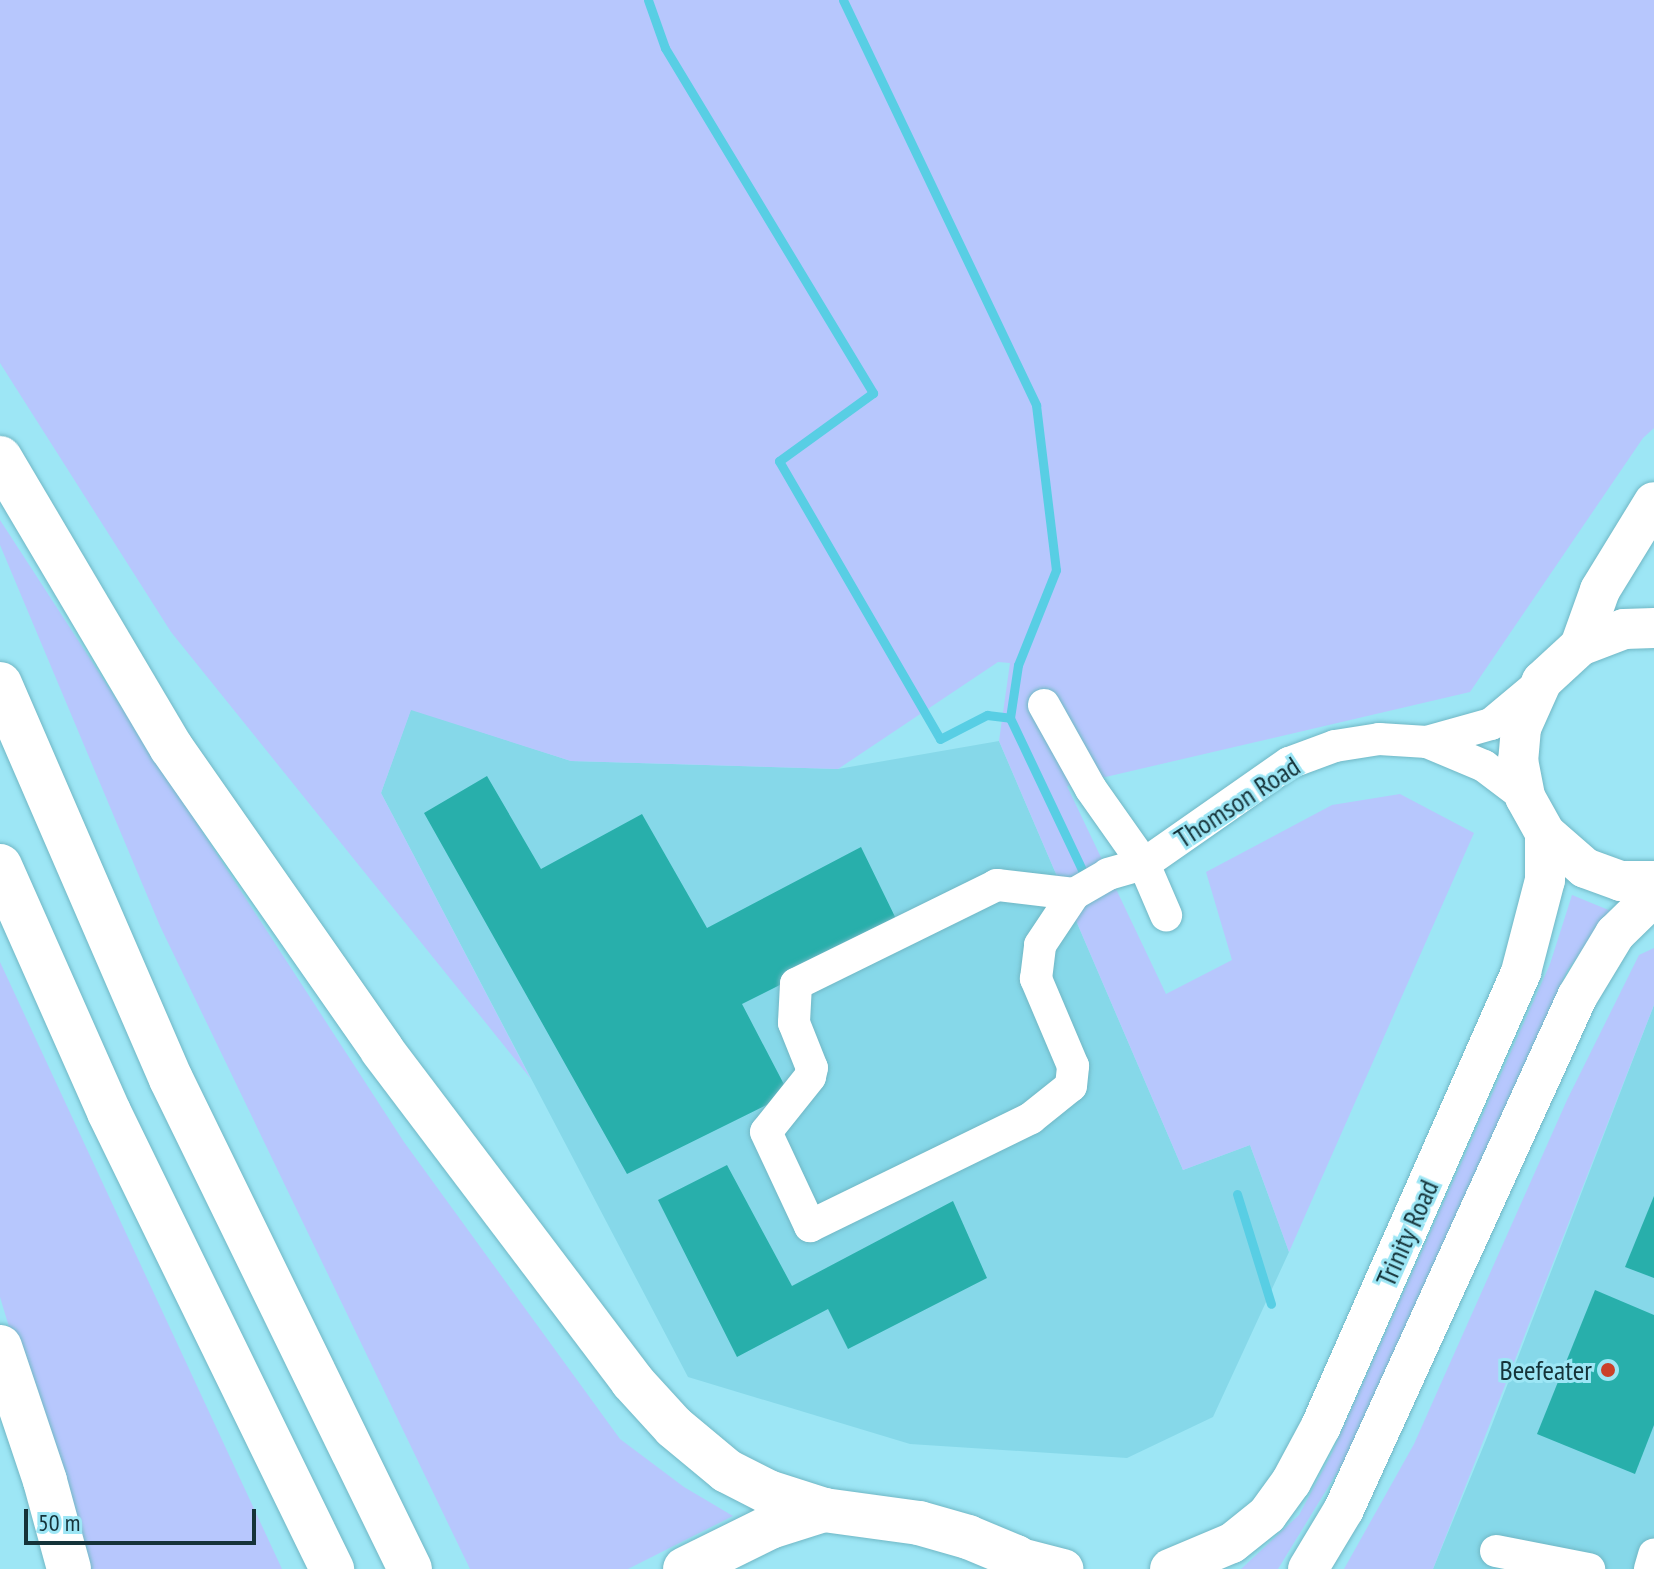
<!DOCTYPE html>
<style>
body{margin:0}
#map{position:relative;width:1654px;height:1569px;overflow:hidden;background:#9de6f5;font-family:"PT Sans Narrow",sans-serif}
div>[style]{position:absolute}
.built>*{inset:0;background:#86d8e9}
.green>*{inset:0;background:#b7c7fd}
.stream>*{height:9px;margin:-4.5px;padding:0 4.5px;transform-origin:4.5px;border-radius:4.5px;background:#58cee4}
.building>*{inset:0;background:#28afab}
.roads{filter:drop-shadow(0 0 2px #70b7c5) drop-shadow(0 0 2px #70b7c5)}
.minor>*{height:32px;margin:-16px;padding:0 16px;transform-origin:16px;border-radius:16px;background:#fff}
.major>*{height:40px;margin:-20px;padding:0 20px;transform-origin:20px;border-radius:20px;background:#fff}
.highway>*{height:44px;margin:-22px;padding:0 22px;transform-origin:22px;border-radius:22px;background:#fff}
.dots>*{width:22px;height:22px;translate:-50% -50%;box-sizing:border-box;border:4px solid #9de6f5;border-radius:50%}
span{translate:-50% -50%;white-space:nowrap;text-align:center;line-height:1.15;-webkit-text-stroke:6px #9de6f5;paint-order:stroke}
.street-label{font-size:28px;color:#153339}
.poi-label{font-size:28px;color:#153339}
.right{translate:-100% -50%;text-align:right}
.scale{position:absolute;left:24px;top:1509px;width:232px;height:36px;box-sizing:border-box;border:4px solid #153339;border-top:0;padding-left:10px;font-size:24px;line-height:28px;white-space:nowrap;color:#153339;-webkit-text-stroke:6px #9de6f5;paint-order:stroke}
</style>
<div id="map">
<div class="built">
<div style="clip-path:polygon(411px 709px,571px 761px,838px 769px,999px 741px,1183px 1170px,1250px 1145px,1289px 1252px,1213px 1417px,1127px 1458px,910px 1444px,688px 1377px,381px 793px)"></div>
<div style="clip-path:polygon(1654px 1005px,1654px 1569px,1433px 1569px,1486px 1440px)"></div>
</div>
<div class="green">
<div style="clip-path:polygon(0 0,1654px 0,1654px 428px,1643px 438px,1470px 692px,1067px 786px,1166px 994px,1232px 960px,1206px 872px,1332px 805px,1400px 794px,1474px 833px,1289px 1252px,1250px 1145px,1183px 1170px,999px 741px,1010px 663px,998px 662px,838px 769px,571px 761px,411px 710px,381px 793px,531px 1079px,171px 632px,0 363px)"></div>
<div style="clip-path:polygon(0 520px,404px 1142px,620px 1439px,684px 1487px,733px 1516px,628px 1569px,470px 1569px,160px 926px,0 545px)"></div>
<div style="clip-path:polygon(1572px 895px,1611px 911px,1567px 971px,1346px 1458px,1278px 1569px,1241px 1569px,1299px 1515px,1332px 1453px,1550px 964px)"></div>
<div style="clip-path:polygon(1654px 948px,1654px 1005px,1433px 1569px,1344px 1569px,1414px 1444px,1567px 1100px,1639px 955px)"></div>
<div style="clip-path:polygon(0 962px,282px 1569px,82px 1569px,0 1297px)"></div>
</div>
<div class="stream">
<div style="left:648px;top:0;width:51px;rotate:70.5deg"></div>
<div style="left:665px;top:48px;width:403px;rotate:58.9deg"></div>
<div style="left:873px;top:393px;width:116px;rotate:144.1deg"></div>
<div style="left:779px;top:461px;width:321px;rotate:59.9deg"></div>
<div style="left:940px;top:739px;width:53px;rotate:-27.1deg"></div>
<div style="left:987px;top:715px;width:23px;rotate:7deg"></div>
<div style="left:843px;top:0;width:449px;rotate:64.5deg"></div>
<div style="left:1036px;top:405px;width:166px;rotate:83.1deg"></div>
<div style="left:1056px;top:570px;width:102px;rotate:111.8deg"></div>
<div style="left:1018px;top:665px;width:54px;rotate:98.6deg"></div>
<div style="left:1010px;top:718px;width:175px;rotate:64.6deg"></div>
<div style="left:1237px;top:1194px;width:115px;rotate:72.8deg"></div>
</div>
<div class="building">
<div style="clip-path:polygon(487px 776px,541px 869px,642px 814px,707px 928px,861px 847px,899px 925px,742px 1004px,789px 1094px,627px 1174px,424px 813px)"></div>
<div style="clip-path:polygon(727px 1165px,792px 1286px,953px 1201px,987px 1278px,848px 1349px,828px 1309px,737px 1357px,658px 1200px)"></div>
<div style="clip-path:polygon(1654px 1196px,1654px 1278px,1625px 1267px)"></div>
<div style="clip-path:polygon(1595px 1290px,1654px 1315px,1654px 1425px,1635px 1474px,1537px 1434px)"></div>
</div>
<div class="roads">
<div class="minor">
<div style="left:1044px;top:705px;width:96px;rotate:60.8deg"></div>
<div style="left:1091px;top:789px;width:92px;rotate:54.8deg"></div>
<div style="left:1144px;top:864px;width:56px;rotate:66.7deg"></div>
<div style="left:1427px;top:742px;width:62px;rotate:22.8deg"></div>
<div style="left:1484px;top:766px;width:51px;rotate:37.1deg"></div>
<div style="left:1074px;top:894px;width:78px;rotate:-173.3deg"></div>
<div style="left:997px;top:885px;width:224px;rotate:153.8deg"></div>
<div style="left:796px;top:984px;width:39px;rotate:93deg"></div>
<div style="left:794px;top:1023px;width:48px;rotate:68.2deg"></div>
<div style="left:812px;top:1068px;width:9px;rotate:103deg"></div>
<div style="left:810px;top:1077px;width:70px;rotate:128.7deg"></div>
<div style="left:766px;top:1132px;width:104px;rotate:64.9deg"></div>
<div style="left:810px;top:1226px;width:246px;rotate:-26deg"></div>
<div style="left:1031px;top:1118px;width:51px;rotate:-38.7deg"></div>
<div style="left:1071px;top:1086px;width:20px;rotate:-84deg"></div>
<div style="left:1073px;top:1066px;width:95px;rotate:-113deg"></div>
<div style="left:1036px;top:979px;width:34px;rotate:-83deg"></div>
<div style="left:1040px;top:945px;width:61px;rotate:-56.3deg"></div>
<div style="left:1074px;top:894px;width:39px;rotate:-30deg"></div>
<div style="left:1108px;top:874px;width:37px;rotate:-16deg"></div>
<div style="left:1144px;top:864px;width:177px;rotate:-34.9deg"></div>
<div style="left:1289px;top:763px;width:49px;rotate:-20.3deg"></div>
<div style="left:1335px;top:746px;width:45px;rotate:-9deg"></div>
<div style="left:1379px;top:739px;width:48px;rotate:3.6deg"></div>
<div style="left:1427px;top:742px;width:66px;rotate:-15.7deg"></div>
<div style="left:1491px;top:724px;width:64px;rotate:-39.9deg"></div>
<div style="left:1496px;top:1551px;width:95px;rotate:11deg"></div>
<div style="left:1650px;top:1569px;width:15px;rotate:-74deg"></div>
</div>
<div class="major">
<div style="left:1654px;top:628px;width:30px;rotate:178deg"></div>
<div style="left:1624px;top:629px;width:47px;rotate:158.9deg"></div>
<div style="left:1580px;top:646px;width:52px;rotate:137.4deg"></div>
<div style="left:1542px;top:681px;width:51px;rotate:114.1deg"></div>
<div style="left:1521px;top:728px;width:32px;rotate:95deg"></div>
<div style="left:1518px;top:760px;width:38px;rotate:79deg"></div>
<div style="left:1525px;top:797px;width:41px;rotate:60.9deg"></div>
<div style="left:1545px;top:833px;width:53px;rotate:41.2deg"></div>
<div style="left:1585px;top:868px;width:38px;rotate:20deg"></div>
<div style="left:1621px;top:881px;width:33px"></div>
<div style="left:1580px;top:646px;width:59px;rotate:-70.3deg"></div>
<div style="left:1600px;top:590px;width:103px;rotate:-58.5deg"></div>
<div style="left:1016px;top:1557px;width:49px;rotate:14.3deg"></div>
<div style="left:1170px;top:1569px;width:67px;rotate:-22.8deg"></div>
<div style="left:1232px;top:1543px;width:45px;rotate:-38.7deg"></div>
<div style="left:1267px;top:1515px;width:41px;rotate:-54deg"></div>
<div style="left:1291px;top:1482px;width:64px;rotate:-61.8deg"></div>
<div style="left:1321px;top:1426px;width:496px;rotate:-66.2deg"></div>
<div style="left:1521px;top:972px;width:95px;rotate:-75.4deg"></div>
<div style="left:1545px;top:880px;width:47px;rotate:-90deg"></div>
<div style="left:1308px;top:1569px;width:70px;rotate:-59deg"></div>
<div style="left:1344px;top:1509px;width:563px;rotate:-65.53deg"></div>
<div style="left:1577px;top:997px;width:74px;rotate:-58.9deg"></div>
<div style="left:1615px;top:934px;width:54px;rotate:-44.3deg"></div>
</div>
<div class="highway">
<div style="left:0;top:458px;width:336px;rotate:59.4deg"></div>
<div style="left:171px;top:747px;width:369px;rotate:55.1deg"></div>
<div style="left:382px;top:1050px;width:415px;rotate:52.9deg"></div>
<div style="left:632px;top:1381px;width:62px;rotate:47.6deg"></div>
<div style="left:674px;top:1427px;width:69px;rotate:39.7deg"></div>
<div style="left:727px;top:1471px;width:46px;rotate:27.1deg"></div>
<div style="left:768px;top:1492px;width:59px;rotate:17.8deg"></div>
<div style="left:0;top:684px;width:430px;rotate:66.6deg"></div>
<div style="left:171px;top:1079px;width:545px;rotate:64deg"></div>
<div style="left:0;top:866px;width:269px;rotate:66.1deg"></div>
<div style="left:109px;top:1112px;width:509px;rotate:63.99deg"></div>
<div style="left:0;top:1347px;width:141px;rotate:71.4deg"></div>
<div style="left:45px;top:1481px;width:91px;rotate:74.7deg"></div>
<div style="left:685px;top:1569px;width:95px;rotate:-26.3deg"></div>
<div style="left:770px;top:1527px;width:57px;rotate:-17.5deg"></div>
<div style="left:824px;top:1510px;width:96px;rotate:7.8deg"></div>
<div style="left:919px;top:1523px;width:51px;rotate:15.9deg"></div>
<div style="left:968px;top:1537px;width:52px;rotate:22.6deg"></div>
<div style="left:1016px;top:1557px;width:20px;rotate:37deg"></div>
</div>
</div>
<div class="dots">
<div style="left:1608px;top:1370px;background:#cb4029"></div>
</div>
<div class="street-label">
<span style="left:1237px;top:802px;rotate:-33deg">Thomson Road</span>
<span style="left:1407px;top:1233px;rotate:-66deg">Trinity Road</span>
</div>
<div class="poi-label">
<span class="right" style="left:1592px;top:1370px">Beefeater</span>
</div>
<div class="scale">50 m</div>
</div>
